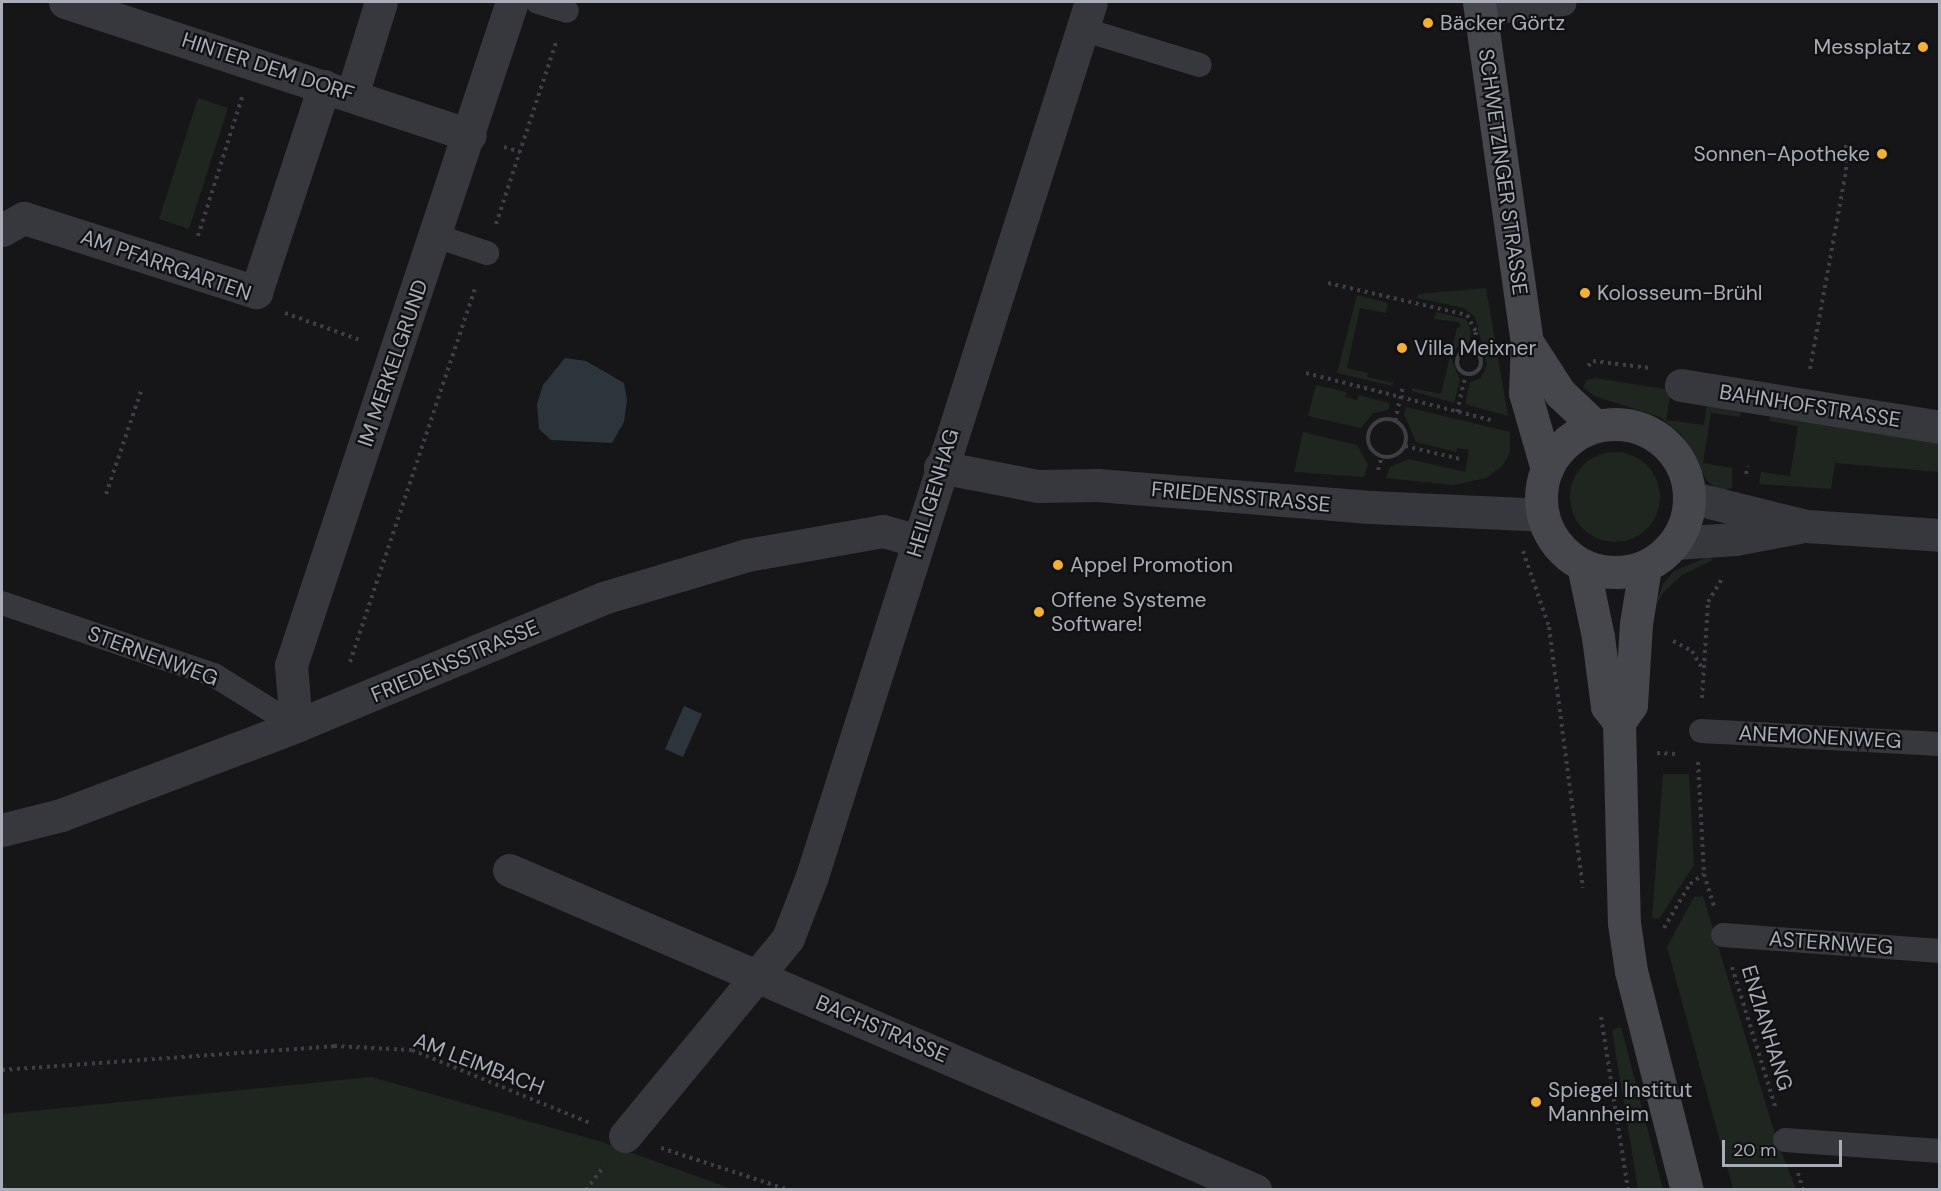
<!DOCTYPE html>
<meta charset="utf-8">
<style>
body{margin:0}
#map{position:relative;width:1941px;height:1191px;overflow:hidden;background:#161618;font-family:"DM Sans",sans-serif}
div>[style]{position:absolute}
.green>*{inset:0;background:#1e261f}
.round{border-radius:50%}
.water>*{inset:0;background:#2c353c}
.path>*{height:4px;margin-top:-2px;transform-origin:0;background:repeating-linear-gradient(90deg,#3d3f44 0 3px,transparent 0 7.5px)}
.path>.ring{margin:-2px;padding:0;box-sizing:content-box;background:none;border:4px solid #3d3f44;border-radius:50%}
.service>*{height:24px;margin:-12px;padding:0 12px;transform-origin:12px;border-radius:12px;background:#37383d}
.minor>*{height:33px;margin:-16.5px;padding:0 16.5px;transform-origin:16.5px;border-radius:16.5px;background:#37383d}
.secondary>*{height:33px;margin:-16.5px;padding:0 16.5px;transform-origin:16.5px;border-radius:16.5px;background:#45474d}
.secondary>.ring{margin:-16.5px;padding:0;box-sizing:content-box;background:none;border:33px solid #45474d;border-radius:50%}
.dots>*{width:16px;height:16px;translate:-50% -50%;box-sizing:border-box;border:3px solid #111113;border-radius:50%}
span{translate:-50% -50%;white-space:nowrap;text-align:center;line-height:1.15;-webkit-text-stroke:4.5px #111113;paint-order:stroke}
.poi-label{font-size:21px;color:#a8adb8}
.left{translate:0 -50%;text-align:left}
.right{translate:-100% -50%;text-align:right}
.street-label{font-size:21px;color:#a8adb8}
.frame{position:absolute;inset:0;border:3px solid #a8adb8;pointer-events:none}
.scale{position:absolute;left:1722px;top:1140px;width:120px;height:27px;box-sizing:border-box;border:3px solid #a8adb8;border-top:0;padding-left:8px;font-size:18px;line-height:21px;white-space:nowrap;color:#a8adb8;-webkit-text-stroke:4px #111113;paint-order:stroke}
</style>
<div id="map">
<div class="green">
<div style="clip-path:polygon(198px 98px,228px 108px,189px 229px,159px 219px)"></div>
<div style="clip-path:polygon(1486px 288px,1508px 416px,1465px 404px,1470px 382px,1481px 378px,1487px 365px,1475px 317px,1464px 308px,1417px 298px,1418px 294px)"></div>
<div style="clip-path:polygon(1357px 295px,1388px 303px,1386px 313px,1360px 308px,1347px 368px,1368px 373px,1367px 377px,1393px 383px,1393px 386px,1337px 373px)"></div>
<div style="clip-path:polygon(1436px 312px,1466px 319px,1471px 332px,1469px 343px,1457px 347px,1451px 358px,1460px 380px,1454px 403px,1412px 391px,1412px 388px,1441px 394px,1457px 328px,1461px 326px,1459px 322px,1434px 319px)"></div>
<div style="clip-path:polygon(1595px 378px,1671px 390px,1666px 420px,1704px 425px,1708px 396px,1742px 403px,1740px 417px,1711px 413px,1703px 463px,1732px 468px,1732px 488px,1720px 491px,1707px 481px,1681px 434px,1660px 417px,1594px 396px,1583px 387px,1587px 380px)"></div>
<div style="clip-path:polygon(1316px 385px,1347px 392px,1345px 397px,1357px 400px,1358px 395px,1390px 403px,1388px 410px,1373px 413px,1361px 428px,1308px 416px)"></div>
<div style="clip-path:polygon(1406px 407px,1510px 432px,1510px 453px,1502px 466px,1486px 478px,1467px 482px,1453px 485px,1386px 478px,1390px 467px,1409px 459px,1465px 472px,1469px 450px,1457px 448px,1456px 452px,1416px 442px,1404px 414px)"></div>
<div style="clip-path:polygon(1771px 415px,1939px 438px,1939px 472px,1835px 463px,1831px 489px,1759px 484px,1761px 472px,1790px 476px,1798px 426px,1769px 421px)"></div>
<div style="clip-path:polygon(1303px 432px,1357px 445px,1368px 464px,1364px 477px,1294px 472px)"></div>
<div class="round" style="left:1570px;top:452px;width:90px;height:90px"></div>
<div style="clip-path:polygon(1710px 556px,1713px 560px,1682px 575px,1663px 593px,1654px 608px,1663px 584px,1674px 571px)"></div>
<div style="clip-path:polygon(1663px 774px,1689px 774px,1694px 865px,1659px 919px,1652px 918px)"></div>
<div style="clip-path:polygon(1703px 896px,1777px 1141px,1796px 1189px,1733px 1189px,1667px 947px,1694px 897px)"></div>
<div style="clip-path:polygon(1621px 1027px,1663px 1189px,1638px 1189px,1612px 1030px)"></div>
<div style="clip-path:polygon(371px 1077px,599px 1141px,732px 1189px,2px 1189px,2px 1114px)"></div>
</div>
<div class="water">
<div style="clip-path:polygon(565px 358px,586px 361px,624px 383px,627px 400px,624px 422px,612px 443px,551px 440px,539px 429px,537px 404px,543px 385px)"></div>
<div style="clip-path:polygon(684px 706px,702px 714px,683px 757px,665px 749px)"></div>
</div>
<div class="path">
<div style="left:1938px;top:2px;width:2px"></div>
<div style="left:504px;top:147px;width:17px;rotate:17deg"></div>
<div style="left:496px;top:224px;width:191px;rotate:-71.7deg"></div>
<div style="left:198px;top:236px;width:146px;rotate:-72.4deg"></div>
<div style="left:1328px;top:283px;width:143px;rotate:13deg"></div>
<div style="left:1467px;top:315px;width:19px;rotate:62deg"></div>
<div style="left:1476px;top:332px;width:19px;rotate:99deg"></div>
<div style="left:285px;top:313px;width:80px;rotate:19.8deg"></div>
<div class="ring" style="left:1457px;top:350px;width:20px;height:20px"></div>
<div style="left:1588px;top:366px;width:7px;rotate:-45deg"></div>
<div style="left:1593px;top:361px;width:57px;rotate:7deg"></div>
<div style="left:1810px;top:369px;width:202px;rotate:-79.7deg"></div>
<div style="left:1846px;top:170px;width:25px;rotate:-90deg"></div>
<div style="left:1306px;top:373px;width:194px;rotate:14.3deg"></div>
<div style="left:1457px;top:412px;width:39px;rotate:-77deg"></div>
<div class="ring" style="left:1368px;top:419px;width:34px;height:34px"></div>
<div style="left:1395px;top:421px;width:36px;rotate:-77deg"></div>
<div style="left:1405px;top:446px;width:57px;rotate:13.3deg"></div>
<div style="left:1378px;top:470px;width:15px;rotate:-74deg"></div>
<div style="left:1746px;top:474px;width:8px;rotate:-76deg"></div>
<div style="left:106px;top:494px;width:109px;rotate:-71.2deg"></div>
<div style="left:1523px;top:551px;width:80px;rotate:71.1deg"></div>
<div style="left:1549px;top:627px;width:263px;rotate:82.6deg"></div>
<div style="left:1673px;top:641px;width:21px;rotate:28deg"></div>
<div style="left:1692px;top:651px;width:22px;rotate:60deg"></div>
<div style="left:350px;top:662px;width:397px;rotate:-71.5deg"></div>
<div style="left:1702px;top:698px;width:96px;rotate:-86.4deg"></div>
<div style="left:1708px;top:602px;width:29px;rotate:-59deg"></div>
<div style="left:1657px;top:753px;width:19px;rotate:3deg"></div>
<div style="left:1698px;top:762px;width:112px;rotate:86.9deg"></div>
<div style="left:1704px;top:874px;width:34px;rotate:73deg"></div>
<div style="left:1664px;top:928px;width:51px;rotate:-59.4deg"></div>
<div style="left:1690px;top:884px;width:17px;rotate:-36deg"></div>
<div style="left:1732px;top:967px;width:149px;rotate:72.8deg"></div>
<div style="left:1601px;top:1017px;width:175px;rotate:81.1deg"></div>
<div style="left:2px;top:1070px;width:333px;rotate:-4.1deg"></div>
<div style="left:334px;top:1046px;width:78px;rotate:2.9deg"></div>
<div style="left:412px;top:1050px;width:195px;rotate:22.3deg"></div>
<div style="left:661px;top:1148px;width:135px;rotate:18.2deg"></div>
<div style="left:1798px;top:1173px;width:18px;rotate:74deg"></div>
<div style="left:586px;top:1190px;width:30px;rotate:-53deg"></div>
</div>
<div class="service">
<div style="left:538px;top:2px;width:30px;rotate:17deg"></div>
<div style="left:1481px;top:14px;width:84px;rotate:-6.9deg"></div>
<div style="left:1082px;top:29px;width:123px;rotate:17deg"></div>
<div style="left:436px;top:236px;width:54px;rotate:18.4deg"></div>
<div style="left:2px;top:603px;width:224px;rotate:18.8deg"></div>
<div style="left:214px;top:675px;width:97px;rotate:31.9deg"></div>
<div style="left:1701px;top:731px;width:239px;rotate:3.1deg"></div>
<div style="left:1723px;top:935px;width:218px;rotate:4.2deg"></div>
<div style="left:1785px;top:1140px;width:155px;rotate:4.1deg"></div>
</div>
<div class="minor">
<div style="left:65px;top:2px;width:426px;rotate:18.2deg"></div>
<div style="left:352px;top:95px;width:97px;rotate:-72.7deg"></div>
<div style="left:2px;top:230px;width:25px;rotate:-29deg"></div>
<div style="left:24px;top:218px;width:244px;rotate:17.7deg"></div>
<div style="left:256px;top:292px;width:217px;rotate:-71.7deg"></div>
<div style="left:1681px;top:385px;width:262px;rotate:9.2deg"></div>
<div style="left:940px;top:467px;width:100px;rotate:11deg"></div>
<div style="left:1038px;top:486px;width:59px;rotate:-1deg"></div>
<div style="left:1097px;top:485px;width:274px;rotate:4.6deg"></div>
<div style="left:1370px;top:507px;width:173px;rotate:2.6deg"></div>
<div style="left:1689px;top:497px;width:121px;rotate:13.9deg"></div>
<div style="left:1806px;top:526px;width:134px;rotate:3.8deg"></div>
<div style="left:1675px;top:543px;width:60px;rotate:-3.8deg"></div>
<div style="left:1735px;top:539px;width:65px;rotate:-10.6deg"></div>
<div style="left:296px;top:726px;width:61px;rotate:-94.7deg"></div>
<div style="left:291px;top:665px;width:699px;rotate:-71.57deg"></div>
<div style="left:2px;top:830px;width:61px;rotate:-14.3deg"></div>
<div style="left:61px;top:815px;width:251px;rotate:-20.7deg"></div>
<div style="left:296px;top:726px;width:333px;rotate:-22.6deg"></div>
<div style="left:603px;top:598px;width:150px;rotate:-16.6deg"></div>
<div style="left:747px;top:555px;width:138px;rotate:-10deg"></div>
<div style="left:883px;top:531px;width:36px;rotate:16deg"></div>
<div style="left:509px;top:870px;width:812px;rotate:23.22deg"></div>
<div style="left:625px;top:1136px;width:256px;rotate:-50.5deg"></div>
<div style="left:788px;top:938px;width:66px;rotate:-68.8deg"></div>
<div style="left:812px;top:876px;width:917px;rotate:-72.3deg"></div>
</div>
<div class="secondary">
<div style="left:1479px;top:2px;width:343px;rotate:82deg"></div>
<div style="left:1527px;top:342px;width:51px;rotate:92.2deg"></div>
<div style="left:1525px;top:393px;width:79px;rotate:73.9deg"></div>
<div style="left:1527px;top:342px;width:61px;rotate:57.1deg"></div>
<div style="left:1560px;top:393px;width:48px;rotate:43.3deg"></div>
<div class="ring" style="left:1541px;top:424px;width:115px;height:115px"></div>
<div style="left:1583px;top:565px;width:74px;rotate:78.2deg"></div>
<div style="left:1598px;top:637px;width:70px;rotate:82.6deg"></div>
<div style="left:1607px;top:706px;width:20px;rotate:53deg"></div>
<div style="left:1619px;top:722px;width:201px;rotate:88.6deg"></div>
<div style="left:1624px;top:923px;width:49px;rotate:81.7deg"></div>
<div style="left:1631px;top:971px;width:226px;rotate:75.7deg"></div>
<div style="left:1619px;top:722px;width:21px;rotate:-55deg"></div>
<div style="left:1631px;top:705px;width:81px;rotate:-86.5deg"></div>
<div style="left:1636px;top:624px;width:58px;rotate:-81deg"></div>
</div>
<div class="dots">
<div style="left:1428px;top:23px;background:#f2b134"></div>
<div style="left:1923px;top:47px;background:#f2b134"></div>
<div style="left:1882px;top:154px;background:#f2b134"></div>
<div style="left:1585px;top:293px;background:#f2b134"></div>
<div style="left:1402px;top:348px;background:#f2b134"></div>
<div style="left:1058px;top:565px;background:#f2b134"></div>
<div style="left:1039px;top:612px;background:#f2b134"></div>
<div style="left:1536px;top:1102px;background:#f2b134"></div>
</div>
<div class="poi-label">
<span class="left" style="left:1440px;top:23px">Bäcker Görtz</span>
<span class="right" style="left:1911px;top:47px">Messplatz</span>
<span class="right" style="left:1870px;top:154px">Sonnen-Apotheke</span>
<span class="left" style="left:1597px;top:293px">Kolosseum-Brühl</span>
<span class="left" style="left:1414px;top:348px">Villa Meixner</span>
<span class="left" style="left:1070px;top:565px">Appel Promotion</span>
<span class="left" style="left:1051px;top:612px">Offene Systeme<br>Software!</span>
<span class="left" style="left:1548px;top:1102px">Spiegel Institut<br>Mannheim</span>
</div>
<div class="street-label">
<span style="left:268px;top:67px;rotate:18deg">HINTER DEM DORF</span>
<span style="left:1503px;top:172px;rotate:82deg">SCHWETZINGER STRASSE</span>
<span style="left:166px;top:265px;rotate:19deg">AM PFARRGARTEN</span>
<span style="left:393px;top:363px;rotate:-71deg">IM MERKELGRUND</span>
<span style="left:1810px;top:406px;rotate:9deg">BAHNHOFSTRASSE</span>
<span style="left:933px;top:493px;rotate:-73deg">HEILIGENHAG</span>
<span style="left:1241px;top:497px;rotate:5deg">FRIEDENSSTRASSE</span>
<span style="left:153px;top:656px;rotate:20deg">STERNENWEG</span>
<span style="left:455px;top:661px;rotate:-23deg">FRIEDENSSTRASSE</span>
<span style="left:1820px;top:737px;rotate:3deg">ANEMONENWEG</span>
<span style="left:1831px;top:943px;rotate:4deg">ASTERNWEG</span>
<span style="left:1767px;top:1028px;rotate:73deg">ENZIANHANG</span>
<span style="left:882px;top:1029px;rotate:23deg">BACHSTRASSE</span>
<span style="left:479px;top:1064px;rotate:21deg">AM LEIMBACH</span>
</div>
<div class="frame"></div>
<div class="scale">20 m</div>
</div>
